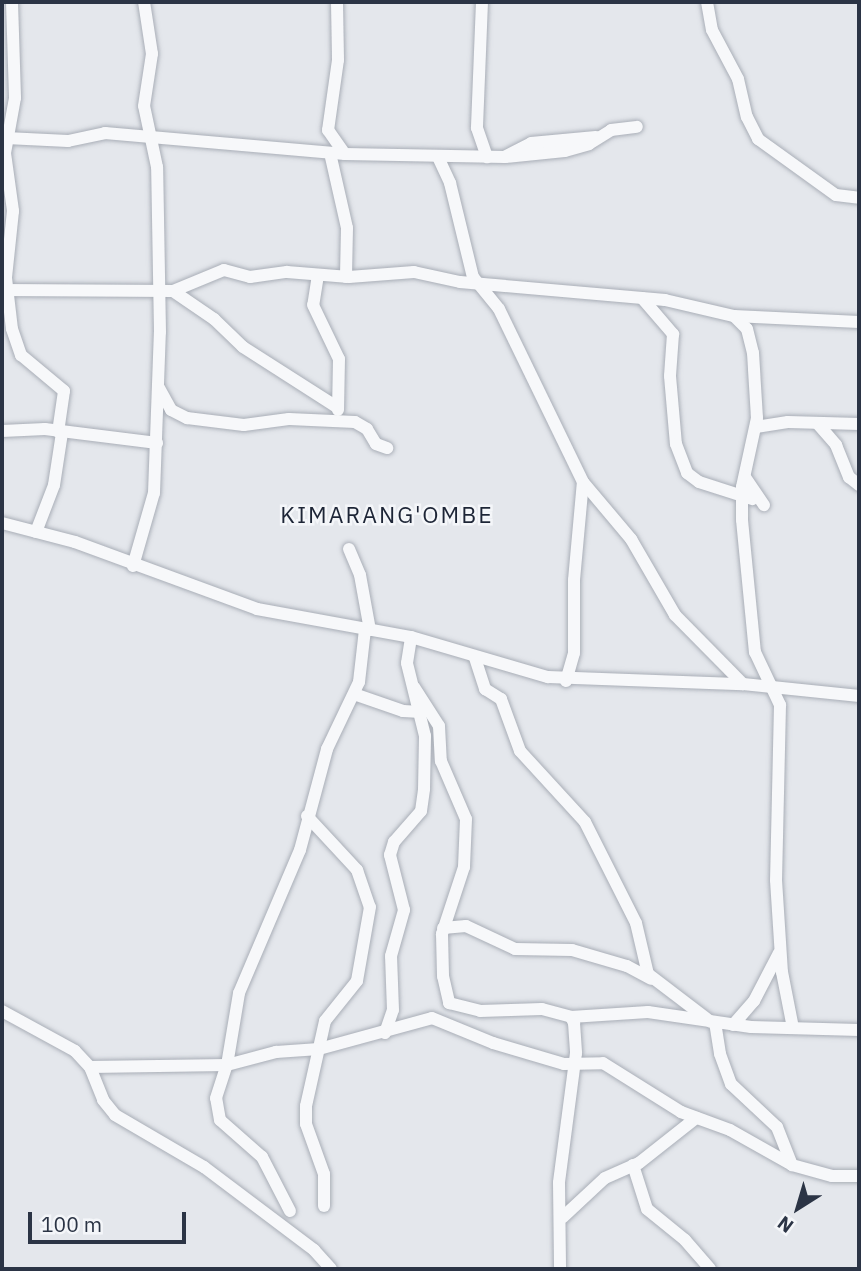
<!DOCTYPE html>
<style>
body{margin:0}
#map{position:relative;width:861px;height:1271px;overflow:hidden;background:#e4e7ec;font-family:"IBM Plex Sans",sans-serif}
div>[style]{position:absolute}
.roads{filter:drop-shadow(0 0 2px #a9aeb7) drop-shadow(0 0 2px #a9aeb7)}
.street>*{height:12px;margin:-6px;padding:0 6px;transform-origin:6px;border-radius:6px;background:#f7f8fa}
span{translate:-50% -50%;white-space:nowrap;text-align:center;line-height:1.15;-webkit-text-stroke:5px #f4f6f9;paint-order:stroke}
.quarter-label{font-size:23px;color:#1d2536;letter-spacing:2px}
.frame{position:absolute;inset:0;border:4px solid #2b3445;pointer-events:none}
.north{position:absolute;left:763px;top:1173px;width:70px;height:70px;-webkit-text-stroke:5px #f4f6f9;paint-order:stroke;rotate:217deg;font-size:19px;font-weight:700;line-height:28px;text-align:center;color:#2b3445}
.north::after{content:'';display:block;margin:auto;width:24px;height:32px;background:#2b3445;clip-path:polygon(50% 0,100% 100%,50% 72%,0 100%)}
.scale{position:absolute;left:28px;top:1212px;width:158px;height:32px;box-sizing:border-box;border:4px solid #2b3445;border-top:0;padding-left:9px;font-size:21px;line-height:24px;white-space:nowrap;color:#2b3445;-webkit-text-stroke:5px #f4f6f9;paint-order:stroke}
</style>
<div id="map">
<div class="roads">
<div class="street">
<div style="left:12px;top:2px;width:96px;rotate:88.2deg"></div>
<div style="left:15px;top:98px;width:56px;rotate:100.3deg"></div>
<div style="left:5px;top:153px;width:59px;rotate:82.1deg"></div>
<div style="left:13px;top:211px;width:67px;rotate:96deg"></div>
<div style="left:6px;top:278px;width:51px;rotate:83.3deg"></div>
<div style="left:12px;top:329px;width:28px;rotate:71deg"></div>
<div style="left:21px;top:355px;width:56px;rotate:39.9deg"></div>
<div style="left:64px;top:391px;width:41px;rotate:98.3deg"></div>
<div style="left:337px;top:2px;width:58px;rotate:89deg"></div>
<div style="left:338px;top:60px;width:71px;rotate:98.1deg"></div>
<div style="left:328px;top:130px;width:29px;rotate:55deg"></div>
<div style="left:482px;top:2px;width:126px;rotate:92.3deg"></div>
<div style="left:477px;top:128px;width:31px;rotate:71deg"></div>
<div style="left:707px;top:2px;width:28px;rotate:80deg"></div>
<div style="left:712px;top:30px;width:55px;rotate:62deg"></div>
<div style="left:738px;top:79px;width:39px;rotate:77deg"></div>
<div style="left:747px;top:117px;width:25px;rotate:63deg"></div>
<div style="left:758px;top:139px;width:96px;rotate:35.7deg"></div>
<div style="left:836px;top:195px;width:23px;rotate:7deg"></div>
<div style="left:6px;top:138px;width:62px;rotate:2.8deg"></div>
<div style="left:68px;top:141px;width:38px;rotate:-12deg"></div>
<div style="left:105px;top:133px;width:241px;rotate:5deg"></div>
<div style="left:345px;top:154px;width:160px;rotate:1.1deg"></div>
<div style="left:505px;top:157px;width:60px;rotate:-5.7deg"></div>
<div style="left:565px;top:151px;width:25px;rotate:-16deg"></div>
<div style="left:589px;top:144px;width:26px;rotate:-32deg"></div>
<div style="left:611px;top:130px;width:26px;rotate:-7deg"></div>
<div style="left:330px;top:153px;width:77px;rotate:77.2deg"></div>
<div style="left:347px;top:228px;width:49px;rotate:91.2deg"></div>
<div style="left:506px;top:156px;width:28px;rotate:-27deg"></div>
<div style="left:531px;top:143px;width:65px;rotate:-5.3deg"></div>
<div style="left:438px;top:157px;width:29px;rotate:65deg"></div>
<div style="left:450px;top:183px;width:97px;rotate:76.3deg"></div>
<div style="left:473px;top:277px;width:41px;rotate:50.9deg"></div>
<div style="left:499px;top:309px;width:192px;rotate:64.1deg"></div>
<div style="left:583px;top:482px;width:75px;rotate:49.9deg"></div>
<div style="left:631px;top:539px;width:88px;rotate:59.9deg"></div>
<div style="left:675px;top:615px;width:97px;rotate:45.4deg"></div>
<div style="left:318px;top:275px;width:30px;rotate:99deg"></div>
<div style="left:313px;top:305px;width:60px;rotate:64.3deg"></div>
<div style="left:339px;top:359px;width:51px;rotate:91.1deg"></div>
<div style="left:2px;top:290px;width:171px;rotate:0.3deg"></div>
<div style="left:173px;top:291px;width:55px;rotate:-22.4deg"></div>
<div style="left:224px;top:270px;width:27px;rotate:15deg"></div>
<div style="left:250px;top:277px;width:37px;rotate:-8deg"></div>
<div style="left:287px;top:272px;width:62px;rotate:4.6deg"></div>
<div style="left:349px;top:277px;width:65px;rotate:-4.4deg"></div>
<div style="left:414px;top:272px;width:47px;rotate:12.3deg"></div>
<div style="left:460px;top:282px;width:206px;rotate:5deg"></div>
<div style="left:665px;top:300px;width:71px;rotate:13.1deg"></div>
<div style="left:734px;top:316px;width:125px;rotate:2.7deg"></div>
<div style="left:173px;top:291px;width:50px;rotate:34.3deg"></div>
<div style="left:214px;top:319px;width:40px;rotate:44deg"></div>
<div style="left:243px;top:347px;width:112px;rotate:32.6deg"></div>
<div style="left:642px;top:298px;width:48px;rotate:49.3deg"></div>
<div style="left:673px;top:334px;width:42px;rotate:94.1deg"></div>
<div style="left:670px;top:376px;width:68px;rotate:85deg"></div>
<div style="left:676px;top:444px;width:31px;rotate:69deg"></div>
<div style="left:687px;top:473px;width:15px;rotate:37deg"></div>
<div style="left:699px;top:482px;width:56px;rotate:17.8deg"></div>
<div style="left:734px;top:316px;width:18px;rotate:45deg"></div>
<div style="left:747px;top:329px;width:25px;rotate:76deg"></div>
<div style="left:753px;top:353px;width:65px;rotate:86.5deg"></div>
<div style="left:757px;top:418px;width:71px;rotate:102.3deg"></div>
<div style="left:742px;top:487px;width:33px;rotate:90deg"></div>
<div style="left:742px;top:520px;width:133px;rotate:84.4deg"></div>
<div style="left:755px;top:652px;width:59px;rotate:64.7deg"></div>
<div style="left:780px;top:705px;width:175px;rotate:91.3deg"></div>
<div style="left:776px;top:880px;width:92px;rotate:86.3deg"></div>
<div style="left:782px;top:972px;width:57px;rotate:78.9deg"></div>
<div style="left:159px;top:388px;width:25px;rotate:61deg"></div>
<div style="left:171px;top:410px;width:18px;rotate:27deg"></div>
<div style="left:187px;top:418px;width:57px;rotate:7deg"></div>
<div style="left:244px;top:425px;width:45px;rotate:-7.6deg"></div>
<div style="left:289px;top:419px;width:66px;rotate:2.6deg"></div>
<div style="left:355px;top:422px;width:14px;rotate:30deg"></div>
<div style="left:367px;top:429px;width:17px;rotate:59deg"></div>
<div style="left:376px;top:444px;width:12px;rotate:20deg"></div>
<div style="left:818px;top:424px;width:28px;rotate:49deg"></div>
<div style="left:836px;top:445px;width:35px;rotate:68deg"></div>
<div style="left:849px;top:477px;width:13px;rotate:39deg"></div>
<div style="left:756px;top:427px;width:32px;rotate:-9deg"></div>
<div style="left:788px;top:422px;width:71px;rotate:1.6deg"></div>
<div style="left:2px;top:431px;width:43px;rotate:-2.7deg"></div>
<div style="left:45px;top:429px;width:113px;rotate:7.1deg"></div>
<div style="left:745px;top:477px;width:34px;rotate:56deg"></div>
<div style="left:2px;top:523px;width:75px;rotate:14.6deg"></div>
<div style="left:75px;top:542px;width:194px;rotate:20.2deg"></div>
<div style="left:257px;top:609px;width:157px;rotate:10.3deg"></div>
<div style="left:411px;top:637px;width:143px;rotate:16.3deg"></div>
<div style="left:548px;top:677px;width:195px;rotate:2.1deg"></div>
<div style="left:743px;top:684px;width:117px;rotate:5.9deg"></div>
<div style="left:36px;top:532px;width:50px;rotate:-69deg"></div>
<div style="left:54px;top:485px;width:53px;rotate:-81.3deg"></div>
<div style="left:349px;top:549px;width:28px;rotate:67deg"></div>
<div style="left:360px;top:575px;width:56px;rotate:79.7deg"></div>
<div style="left:133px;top:566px;width:76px;rotate:-74deg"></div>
<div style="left:154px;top:493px;width:161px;rotate:-87.9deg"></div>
<div style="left:160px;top:332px;width:165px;rotate:-91deg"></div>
<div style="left:157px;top:167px;width:62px;rotate:-102deg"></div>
<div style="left:144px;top:106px;width:53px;rotate:-81.3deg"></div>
<div style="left:152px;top:54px;width:53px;rotate:-98.7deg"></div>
<div style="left:475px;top:658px;width:33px;rotate:72deg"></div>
<div style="left:485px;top:689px;width:19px;rotate:32deg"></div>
<div style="left:501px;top:699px;width:55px;rotate:69.9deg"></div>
<div style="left:520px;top:751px;width:96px;rotate:47.5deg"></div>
<div style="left:585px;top:822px;width:113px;rotate:63.2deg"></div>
<div style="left:636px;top:923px;width:52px;rotate:76.8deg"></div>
<div style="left:648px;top:974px;width:79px;rotate:37.3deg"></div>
<div style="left:566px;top:681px;width:29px;rotate:-74deg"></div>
<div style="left:574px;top:653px;width:73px;rotate:-90deg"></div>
<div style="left:574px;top:580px;width:98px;rotate:-84.8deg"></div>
<div style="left:414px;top:687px;width:46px;rotate:57.3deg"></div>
<div style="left:439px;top:726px;width:35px;rotate:87deg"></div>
<div style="left:441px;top:761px;width:63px;rotate:66.7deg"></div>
<div style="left:466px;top:819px;width:48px;rotate:92.4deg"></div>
<div style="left:464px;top:867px;width:71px;rotate:108.2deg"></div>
<div style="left:442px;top:934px;width:42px;rotate:88.6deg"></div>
<div style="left:443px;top:976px;width:28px;rotate:77deg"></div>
<div style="left:449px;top:1003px;width:32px;rotate:14deg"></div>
<div style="left:480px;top:1011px;width:62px;rotate:-1.8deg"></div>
<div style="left:542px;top:1009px;width:30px;rotate:15deg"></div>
<div style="left:571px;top:1017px;width:7px;rotate:63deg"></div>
<div style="left:574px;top:1023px;width:30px;rotate:86deg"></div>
<div style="left:576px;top:1053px;width:131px;rotate:97.5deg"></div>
<div style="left:559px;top:1183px;width:86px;rotate:89.3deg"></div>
<div style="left:354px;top:694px;width:52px;rotate:19.1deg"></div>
<div style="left:403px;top:711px;width:18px;rotate:3deg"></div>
<div style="left:307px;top:816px;width:74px;rotate:47.2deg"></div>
<div style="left:357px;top:870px;width:39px;rotate:71deg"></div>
<div style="left:370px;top:907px;width:75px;rotate:100deg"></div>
<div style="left:357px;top:981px;width:51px;rotate:128.7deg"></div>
<div style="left:325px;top:1021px;width:87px;rotate:102.6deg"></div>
<div style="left:306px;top:1106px;width:18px;rotate:90deg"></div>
<div style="left:306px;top:1124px;width:53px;rotate:70.2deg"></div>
<div style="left:324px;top:1174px;width:32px;rotate:90deg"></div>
<div style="left:443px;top:928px;width:23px;rotate:-5deg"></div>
<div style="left:466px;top:926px;width:54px;rotate:25.1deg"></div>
<div style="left:515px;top:949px;width:57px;rotate:1deg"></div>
<div style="left:572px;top:950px;width:57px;rotate:16.2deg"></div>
<div style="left:627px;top:966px;width:27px;rotate:28deg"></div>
<div style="left:2px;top:1011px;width:83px;rotate:28.7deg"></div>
<div style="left:75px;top:1051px;width:22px;rotate:47deg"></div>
<div style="left:90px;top:1067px;width:35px;rotate:68deg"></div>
<div style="left:103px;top:1100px;width:19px;rotate:51deg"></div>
<div style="left:115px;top:1115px;width:103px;rotate:30.3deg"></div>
<div style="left:204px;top:1167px;width:138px;rotate:37deg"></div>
<div style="left:314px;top:1250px;width:25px;rotate:48deg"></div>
<div style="left:571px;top:1017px;width:77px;rotate:-3.7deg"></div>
<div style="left:648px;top:1012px;width:104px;rotate:8.3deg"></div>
<div style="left:751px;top:1027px;width:108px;rotate:1.6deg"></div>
<div style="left:715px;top:1022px;width:32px;rotate:81deg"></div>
<div style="left:720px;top:1054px;width:32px;rotate:70deg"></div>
<div style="left:731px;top:1084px;width:63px;rotate:43.1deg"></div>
<div style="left:777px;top:1127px;width:41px;rotate:68.5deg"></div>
<div style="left:733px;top:1025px;width:32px;rotate:-49deg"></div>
<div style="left:754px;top:1001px;width:54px;rotate:-62.5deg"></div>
<div style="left:385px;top:1033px;width:24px;rotate:-71deg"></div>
<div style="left:393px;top:1010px;width:54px;rotate:-92.1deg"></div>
<div style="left:391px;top:956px;width:48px;rotate:-74.2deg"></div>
<div style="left:404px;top:910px;width:57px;rotate:-104.3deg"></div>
<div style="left:390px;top:855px;width:14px;rotate:-73deg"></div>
<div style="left:394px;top:842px;width:41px;rotate:-48.9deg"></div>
<div style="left:421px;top:811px;width:22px;rotate:-82deg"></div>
<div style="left:424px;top:789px;width:53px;rotate:-88.9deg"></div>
<div style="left:425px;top:736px;width:75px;rotate:-103.9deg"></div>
<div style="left:407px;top:663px;width:26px;rotate:-81deg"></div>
<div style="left:90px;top:1067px;width:137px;rotate:-0.8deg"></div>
<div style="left:227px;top:1065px;width:51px;rotate:-14.9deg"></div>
<div style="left:276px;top:1052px;width:43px;rotate:-4deg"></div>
<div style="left:319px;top:1049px;width:117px;rotate:-15.3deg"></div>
<div style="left:432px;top:1018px;width:66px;rotate:22.3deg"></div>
<div style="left:493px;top:1043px;width:74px;rotate:16.5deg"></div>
<div style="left:564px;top:1064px;width:39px;rotate:-1deg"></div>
<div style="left:603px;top:1063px;width:92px;rotate:32.1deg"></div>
<div style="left:681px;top:1112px;width:52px;rotate:20.2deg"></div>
<div style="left:730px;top:1130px;width:71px;rotate:29.4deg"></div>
<div style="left:792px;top:1165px;width:41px;rotate:15.4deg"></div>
<div style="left:832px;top:1176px;width:27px"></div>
<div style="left:633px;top:1165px;width:46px;rotate:72.3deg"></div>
<div style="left:647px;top:1209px;width:49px;rotate:39.2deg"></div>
<div style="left:685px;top:1240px;width:38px;rotate:49deg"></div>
<div style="left:290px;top:1211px;width:61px;rotate:-117.4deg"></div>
<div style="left:262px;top:1157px;width:56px;rotate:-138.6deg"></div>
<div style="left:220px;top:1120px;width:22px;rotate:-100deg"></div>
<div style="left:216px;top:1098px;width:35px;rotate:-72deg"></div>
<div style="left:227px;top:1065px;width:73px;rotate:-80.5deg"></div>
<div style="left:239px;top:993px;width:155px;rotate:-66.9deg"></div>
<div style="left:300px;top:850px;width:105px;rotate:-75deg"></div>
<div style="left:327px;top:749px;width:74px;rotate:-64.5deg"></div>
<div style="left:359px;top:682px;width:53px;rotate:-83.5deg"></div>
<div style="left:563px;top:1217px;width:57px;rotate:-42.9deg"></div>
<div style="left:605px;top:1178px;width:37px;rotate:-24deg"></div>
<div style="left:639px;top:1163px;width:73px;rotate:-38.3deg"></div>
</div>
</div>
<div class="quarter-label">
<span style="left:387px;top:514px">KIMARANG'OMBE</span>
</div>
<div class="frame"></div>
<div class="north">N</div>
<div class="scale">100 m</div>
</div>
